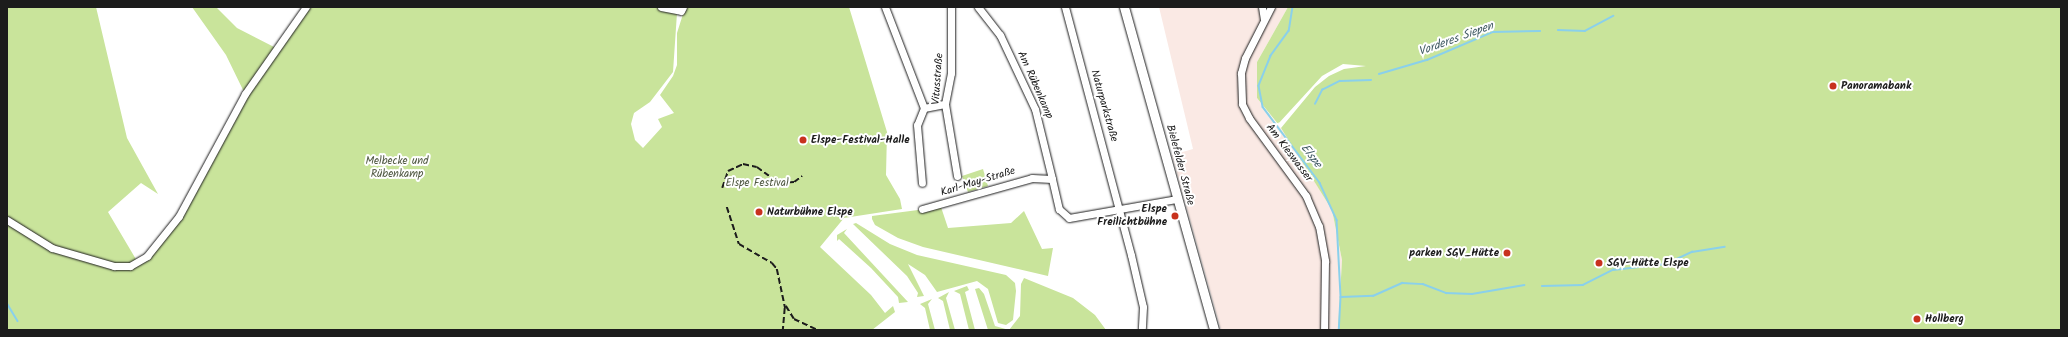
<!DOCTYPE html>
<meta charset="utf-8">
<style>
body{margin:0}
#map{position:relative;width:2068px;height:337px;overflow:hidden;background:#fff;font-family:Kalam,sans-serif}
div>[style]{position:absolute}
.built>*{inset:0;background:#fae9e4}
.green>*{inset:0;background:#c9e49b}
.stream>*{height:1.5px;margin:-0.75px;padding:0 0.75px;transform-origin:0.75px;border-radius:0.75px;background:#8ad0eb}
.roads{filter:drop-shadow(0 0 1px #1c1c1c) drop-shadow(0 0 1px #1c1c1c)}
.minor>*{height:7px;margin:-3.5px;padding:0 3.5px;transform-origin:3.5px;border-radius:3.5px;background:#fff}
.major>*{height:9px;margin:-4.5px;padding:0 4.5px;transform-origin:4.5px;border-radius:4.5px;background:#fff}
.rail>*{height:1.5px;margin-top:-0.75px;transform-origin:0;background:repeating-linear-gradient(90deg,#1c1c1c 0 6px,transparent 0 9px)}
.dots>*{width:11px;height:11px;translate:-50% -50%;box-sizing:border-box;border:2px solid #fff;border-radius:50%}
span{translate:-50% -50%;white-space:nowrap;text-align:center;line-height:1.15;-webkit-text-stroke:4px #fff;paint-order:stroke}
.street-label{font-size:11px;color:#1c1c1c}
.poi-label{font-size:11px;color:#1c1c1c;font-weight:700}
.left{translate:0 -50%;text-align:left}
.right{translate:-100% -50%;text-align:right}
.park-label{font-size:11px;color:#505842}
.water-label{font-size:12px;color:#425b64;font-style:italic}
.frame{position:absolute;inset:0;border:8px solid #1c1c1c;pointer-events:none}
</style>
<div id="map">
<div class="built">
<div style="clip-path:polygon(1159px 7px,1288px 7px,1257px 62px,1257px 98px,1286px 135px,1332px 210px,1342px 260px,1338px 330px,1221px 330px,1172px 155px,1193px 149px)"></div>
</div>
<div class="green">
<div style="clip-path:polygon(7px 7px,96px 7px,127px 138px,158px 194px,141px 183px,108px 212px,137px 261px,120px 265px,58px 248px,7px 219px)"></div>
<div style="clip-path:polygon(192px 7px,216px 7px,237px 28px,276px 48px,244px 92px,226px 55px)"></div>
<div style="clip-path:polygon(307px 7px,657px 7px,677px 13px,673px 72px,650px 102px,634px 113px,631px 124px,635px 140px,643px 148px,662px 127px,658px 119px,674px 113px,660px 95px,673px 76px,677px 65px,677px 33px,683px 14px,676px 7px,849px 7px,887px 132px,886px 175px,900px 199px,902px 209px,844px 218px,820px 247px,871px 295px,885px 313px,893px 306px,895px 312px,872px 330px,8px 330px,7px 223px,41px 245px,108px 266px,142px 262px,182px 214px,201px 183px,245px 94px)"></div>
<div style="clip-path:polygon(1288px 7px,2061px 7px,2061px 330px,1338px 330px,1342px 260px,1332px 210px,1281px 128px,1315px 87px,1329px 76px,1344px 69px,1366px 66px,1343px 64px,1322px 76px,1278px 124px,1257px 98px,1257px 62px)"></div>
<div style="clip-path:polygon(983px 169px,988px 186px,968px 192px,962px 176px)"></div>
<div style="clip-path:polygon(941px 207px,948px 228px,1011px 223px,1024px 211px,1042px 249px,1053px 248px,1048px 276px,923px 247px,898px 238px,875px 225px,872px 219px,872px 216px)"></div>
<div style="clip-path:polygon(856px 223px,890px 244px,917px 255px,1006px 275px,1015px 283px,1016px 291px,1013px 320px,1006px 325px,998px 323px,988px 289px,977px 281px,937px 292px,925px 275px,908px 264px,924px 296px,917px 297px,918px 293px,907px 276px,853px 224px)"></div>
<div style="clip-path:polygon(847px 229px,844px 233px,908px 302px,899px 303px,898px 297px,871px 268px,839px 239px,837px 241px,837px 235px)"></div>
<div style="clip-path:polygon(1024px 278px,1073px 298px,1095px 315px,1106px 330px,988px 330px,975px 289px,979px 288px,984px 294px,995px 326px,1009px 330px,1020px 316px,1021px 284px)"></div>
<div style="clip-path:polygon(967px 286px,969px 290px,965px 292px,975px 330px,969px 330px,960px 294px,954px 291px)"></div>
<div style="clip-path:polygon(949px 292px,946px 298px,955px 330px,950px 330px,943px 301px,938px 298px)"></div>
<div style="clip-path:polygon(932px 299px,928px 304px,935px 330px,930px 330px,925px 308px,920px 304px)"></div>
</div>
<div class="stream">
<div style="left:1293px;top:7px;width:24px;rotate:99deg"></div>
<div style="left:1289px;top:31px;width:31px;rotate:126deg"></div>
<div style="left:1271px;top:56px;width:32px;rotate:112deg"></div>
<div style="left:1259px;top:86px;width:21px;rotate:79deg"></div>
<div style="left:1263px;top:107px;width:95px;rotate:53.1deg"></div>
<div style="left:1320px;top:183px;width:41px;rotate:65.3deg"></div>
<div style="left:1337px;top:220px;width:77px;rotate:87deg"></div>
<div style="left:1341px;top:297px;width:33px;rotate:93deg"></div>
<div style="left:1558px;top:30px;width:27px;rotate:2deg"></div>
<div style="left:1585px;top:31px;width:32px;rotate:-28deg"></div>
<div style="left:1379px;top:74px;width:50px;rotate:-16.3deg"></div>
<div style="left:1427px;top:60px;width:72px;rotate:-23deg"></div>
<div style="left:1493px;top:32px;width:47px;rotate:-1.2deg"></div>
<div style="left:1315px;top:104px;width:16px;rotate:-63deg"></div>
<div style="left:1322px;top:90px;width:20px;rotate:-27deg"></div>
<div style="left:1340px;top:81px;width:31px;rotate:-2deg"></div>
<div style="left:1542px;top:286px;width:41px;rotate:-1.4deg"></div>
<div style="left:1583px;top:285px;width:34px;rotate:-27deg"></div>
<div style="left:1613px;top:270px;width:53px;rotate:-6.5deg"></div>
<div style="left:1666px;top:264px;width:29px;rotate:-25deg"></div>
<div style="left:1692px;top:252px;width:33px;rotate:-9deg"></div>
<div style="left:1341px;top:297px;width:32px;rotate:-2deg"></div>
<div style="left:1373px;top:296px;width:32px;rotate:-24deg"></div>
<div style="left:1402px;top:283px;width:21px;rotate:3deg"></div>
<div style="left:1423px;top:284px;width:25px;rotate:21deg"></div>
<div style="left:1446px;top:293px;width:26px;rotate:2deg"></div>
<div style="left:1472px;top:294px;width:53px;rotate:-9.8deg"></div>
<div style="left:7px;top:303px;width:21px;rotate:59deg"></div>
</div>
<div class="roads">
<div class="minor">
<div style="left:661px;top:7px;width:20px;rotate:11deg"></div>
<div style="left:681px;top:11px;width:4px;rotate:-63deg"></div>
<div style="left:885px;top:7px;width:108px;rotate:68.9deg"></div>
<div style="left:924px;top:108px;width:18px;rotate:112deg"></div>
<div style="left:917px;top:125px;width:58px;rotate:85.1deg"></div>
<div style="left:951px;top:7px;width:66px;rotate:90deg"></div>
<div style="left:951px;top:73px;width:32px;rotate:101deg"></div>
<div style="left:945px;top:104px;width:73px;rotate:80.5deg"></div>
<div style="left:978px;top:7px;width:36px;rotate:52deg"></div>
<div style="left:1000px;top:35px;width:82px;rotate:64.7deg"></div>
<div style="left:1035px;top:109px;width:72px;rotate:76.3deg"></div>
<div style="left:1065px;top:7px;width:257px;rotate:75.1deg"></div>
<div style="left:1131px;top:255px;width:53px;rotate:77deg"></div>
<div style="left:1143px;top:307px;width:21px;rotate:93deg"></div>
<div style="left:1262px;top:7px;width:12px;rotate:81deg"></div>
<div style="left:1271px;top:7px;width:57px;rotate:117deg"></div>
<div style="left:1245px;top:58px;width:16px;rotate:105deg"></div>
<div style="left:1241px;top:73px;width:31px;rotate:88deg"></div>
<div style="left:1242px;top:104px;width:16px;rotate:63deg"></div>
<div style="left:1249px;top:118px;width:97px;rotate:53.8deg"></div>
<div style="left:1306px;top:196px;width:33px;rotate:67deg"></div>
<div style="left:1319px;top:226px;width:36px;rotate:80deg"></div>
<div style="left:1325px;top:261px;width:69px;rotate:90.8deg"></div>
<div style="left:924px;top:108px;width:21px;rotate:-11deg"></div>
<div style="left:922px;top:209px;width:114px;rotate:-15.7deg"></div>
<div style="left:1032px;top:178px;width:20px;rotate:3deg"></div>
<div style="left:1052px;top:179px;width:31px;rotate:77deg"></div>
<div style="left:1059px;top:209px;width:13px;rotate:42deg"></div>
<div style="left:1069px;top:218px;width:110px;rotate:-10deg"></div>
<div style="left:7px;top:220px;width:53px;rotate:31.9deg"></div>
<div style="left:52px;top:248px;width:65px;rotate:16.2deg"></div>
<div style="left:114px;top:266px;width:16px"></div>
<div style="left:130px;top:266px;width:20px;rotate:-30deg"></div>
<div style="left:147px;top:256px;width:51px;rotate:-51.3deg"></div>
<div style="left:179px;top:216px;width:139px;rotate:-61.6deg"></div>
<div style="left:245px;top:94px;width:106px;rotate:-55deg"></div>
</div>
<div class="major">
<div style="left:1124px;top:7px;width:335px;rotate:74.4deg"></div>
</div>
</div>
<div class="rail">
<div style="left:722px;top:188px;width:18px;rotate:-71deg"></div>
<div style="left:728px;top:171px;width:17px;rotate:-25deg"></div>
<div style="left:743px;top:164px;width:14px;rotate:12deg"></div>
<div style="left:757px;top:167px;width:27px;rotate:36deg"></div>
<div style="left:779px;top:183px;width:15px;rotate:-4deg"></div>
<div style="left:794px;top:182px;width:10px;rotate:-37deg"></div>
<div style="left:727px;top:207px;width:39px;rotate:72deg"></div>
<div style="left:739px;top:244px;width:38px;rotate:30deg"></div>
<div style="left:772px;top:263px;width:8px;rotate:50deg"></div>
<div style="left:777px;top:269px;width:40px;rotate:78deg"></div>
<div style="left:785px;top:308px;width:22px;rotate:95deg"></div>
<div style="left:786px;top:306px;width:15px;rotate:58deg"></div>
<div style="left:794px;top:319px;width:26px;rotate:25deg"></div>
</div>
<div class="dots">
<div style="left:1833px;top:86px;background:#c8321e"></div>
<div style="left:803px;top:140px;background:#c8321e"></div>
<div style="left:759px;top:212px;background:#c8321e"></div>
<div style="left:1175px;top:216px;background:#c8321e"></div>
<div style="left:1507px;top:253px;background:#c8321e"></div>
<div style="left:1599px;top:263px;background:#c8321e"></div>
<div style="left:1917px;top:319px;background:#c8321e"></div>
</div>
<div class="street-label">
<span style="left:938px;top:79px;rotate:-86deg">Vitusstraße</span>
<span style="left:1035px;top:85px;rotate:66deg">Am Rübenkamp</span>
<span style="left:1104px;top:106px;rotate:74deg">Naturparkstraße</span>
<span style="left:1289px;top:153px;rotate:53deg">Am Kieswasser</span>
<span style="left:1180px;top:165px;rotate:75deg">Bielefelder Straße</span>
<span style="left:978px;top:182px;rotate:-17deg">Karl-May-Straße</span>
</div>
<div class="poi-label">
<span class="left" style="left:1841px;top:86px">Panoramabank</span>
<span class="left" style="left:811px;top:140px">Elspe-Festival-Halle</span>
<span class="right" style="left:1167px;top:216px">Elspe<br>Freilichtbühne</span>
<span class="left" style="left:767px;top:212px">Naturbühne Elspe</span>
<span class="right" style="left:1499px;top:253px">parken SGV_Hütte</span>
<span class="left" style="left:1607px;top:263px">SGV-Hütte Elspe</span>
<span class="left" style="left:1925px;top:319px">Hollberg</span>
</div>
<div class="park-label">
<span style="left:397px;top:168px">Melbecke und<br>Rübenkamp</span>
<span style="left:757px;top:183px">Elspe Festival</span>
</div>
<div class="water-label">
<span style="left:1456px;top:39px;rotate:-20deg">Vorderes Siepen</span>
<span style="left:1311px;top:156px;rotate:53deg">Elspe</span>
</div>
<div class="frame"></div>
</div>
